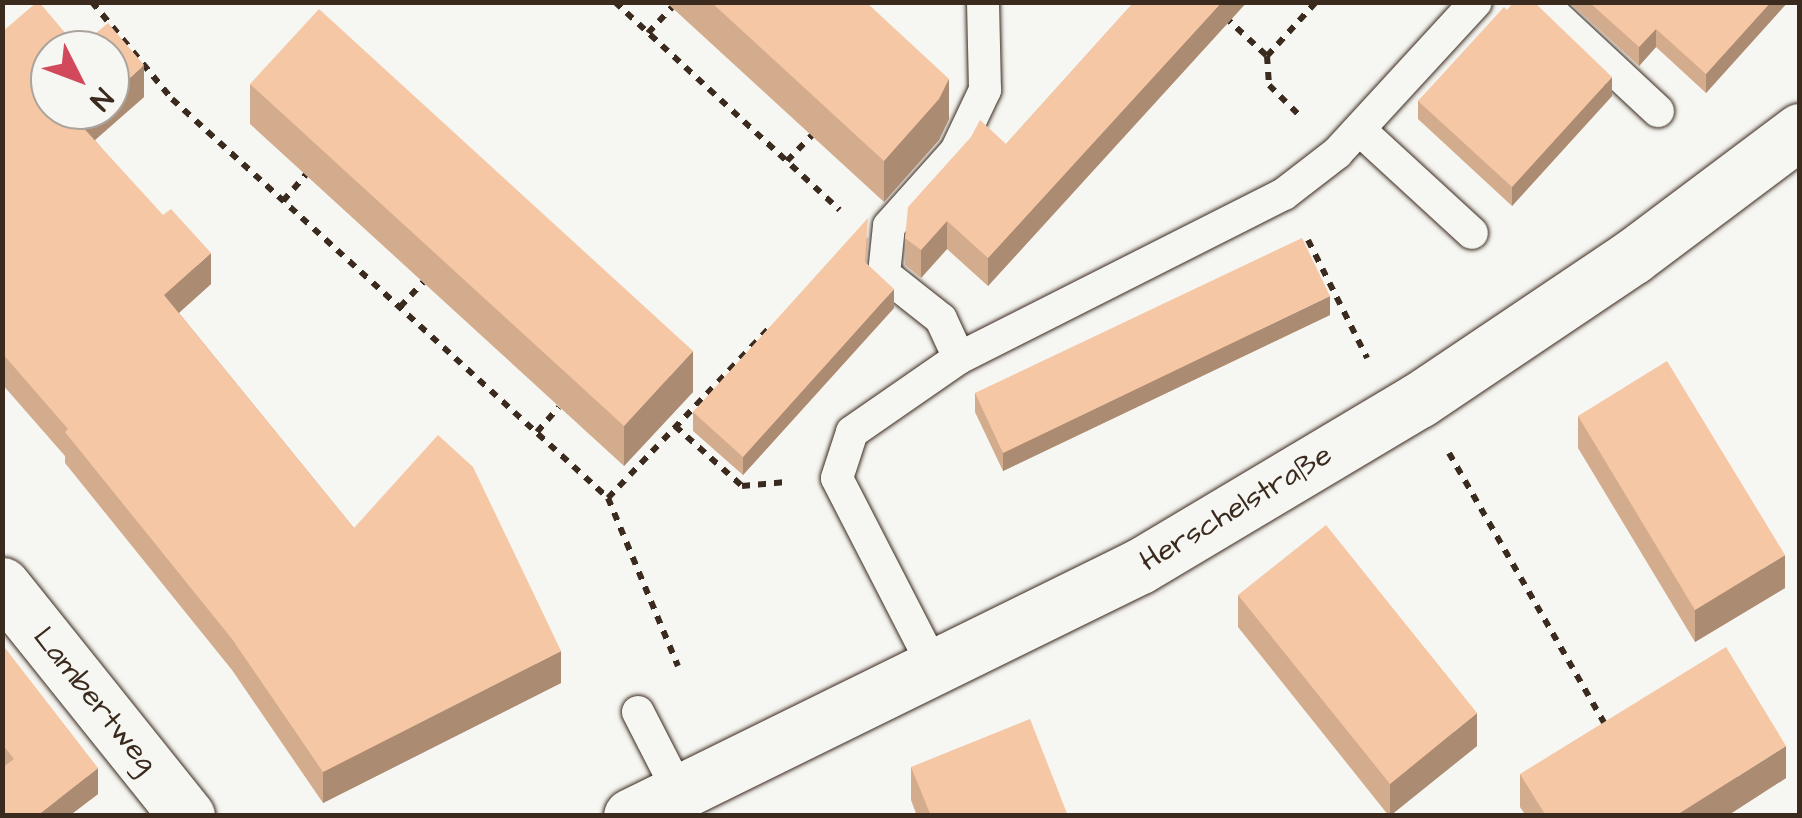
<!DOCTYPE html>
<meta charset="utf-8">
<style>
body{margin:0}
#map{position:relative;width:1802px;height:818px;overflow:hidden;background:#f6f6f2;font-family:"Architects Daughter",sans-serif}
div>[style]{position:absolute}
.path>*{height:6px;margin-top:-3px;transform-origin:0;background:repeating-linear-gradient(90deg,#3b2a1e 0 8px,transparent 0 16px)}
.roads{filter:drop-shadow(0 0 2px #3b2a1e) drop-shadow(0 0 2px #3b2a1e)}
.service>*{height:32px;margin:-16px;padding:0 16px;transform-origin:16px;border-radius:16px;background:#f6f6f2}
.minor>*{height:55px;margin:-27.5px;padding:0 27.5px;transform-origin:27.5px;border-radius:27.5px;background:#f6f6f2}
.wall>*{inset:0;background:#d3ab8d}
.shaded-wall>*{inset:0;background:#ac8b73}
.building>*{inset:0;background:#f5c7a4}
span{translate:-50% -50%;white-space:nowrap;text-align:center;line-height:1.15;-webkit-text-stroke:8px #f6f6f2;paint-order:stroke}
.street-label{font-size:30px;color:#3b2a1e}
.frame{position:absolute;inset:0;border:5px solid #3b2a1e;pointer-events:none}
.north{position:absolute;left:30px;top:30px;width:100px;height:100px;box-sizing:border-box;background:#f6f6f2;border:2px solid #aba49d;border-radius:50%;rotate:132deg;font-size:28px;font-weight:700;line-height:40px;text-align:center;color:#3b2a1e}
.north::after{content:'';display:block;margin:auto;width:35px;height:45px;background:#d1495b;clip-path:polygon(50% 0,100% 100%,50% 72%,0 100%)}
</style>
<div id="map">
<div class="path">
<div style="left:92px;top:2px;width:126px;rotate:50.5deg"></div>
<div style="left:172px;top:99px;width:591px;rotate:42.46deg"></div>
<div style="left:608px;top:498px;width:182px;rotate:67.4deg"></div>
<div style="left:615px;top:2px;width:306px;rotate:42.8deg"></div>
<div style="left:1225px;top:17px;width:57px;rotate:42.9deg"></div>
<div style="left:1267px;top:56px;width:73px;rotate:-47.8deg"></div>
<div style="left:648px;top:33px;width:35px;rotate:-47deg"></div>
<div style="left:1267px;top:56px;width:29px;rotate:86deg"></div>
<div style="left:1269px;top:85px;width:44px;rotate:45deg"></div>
<div style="left:787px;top:161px;width:36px;rotate:-46deg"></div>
<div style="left:283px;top:201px;width:35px;rotate:-49deg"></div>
<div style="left:1308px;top:240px;width:132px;rotate:63.4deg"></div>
<div style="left:400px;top:307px;width:34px;rotate:-47deg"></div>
<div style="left:675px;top:426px;width:90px;rotate:41.8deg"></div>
<div style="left:742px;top:486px;width:44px;rotate:-5.2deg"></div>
<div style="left:537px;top:432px;width:33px;rotate:-49deg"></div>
<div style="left:1449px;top:453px;width:317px;rotate:60.1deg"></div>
<div style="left:608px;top:498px;width:238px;rotate:-46.5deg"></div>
</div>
<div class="roads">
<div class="service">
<div style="left:1541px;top:2px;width:160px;rotate:43deg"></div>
<div style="left:1360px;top:130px;width:152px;rotate:42.6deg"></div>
<div style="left:959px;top:358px;width:43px;rotate:-114.8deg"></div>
<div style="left:941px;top:319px;width:73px;rotate:-141.7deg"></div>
<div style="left:884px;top:274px;width:48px;rotate:-84.1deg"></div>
<div style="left:889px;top:226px;width:101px;rotate:-48.2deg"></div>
<div style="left:956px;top:151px;width:68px;rotate:-64.6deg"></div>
<div style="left:985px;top:90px;width:88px;rotate:-91.3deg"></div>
<div style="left:934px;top:667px;width:212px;rotate:-117.2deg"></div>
<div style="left:837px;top:478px;width:48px;rotate:-71.9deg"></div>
<div style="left:852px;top:432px;width:130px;rotate:-34.7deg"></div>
<div style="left:959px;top:358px;width:364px;rotate:-26.8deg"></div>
<div style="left:1284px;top:194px;width:67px;rotate:-37.7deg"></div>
<div style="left:1337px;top:153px;width:205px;rotate:-47.4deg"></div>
<div style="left:638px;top:712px;width:90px;rotate:62.9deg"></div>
</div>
<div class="minor">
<div style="left:2px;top:585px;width:296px;rotate:51.3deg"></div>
<div style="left:631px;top:816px;width:567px;rotate:-26.16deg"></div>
<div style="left:1140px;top:566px;width:325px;rotate:-30.8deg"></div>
<div style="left:1419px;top:400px;width:257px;rotate:-33.9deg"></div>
<div style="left:1632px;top:257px;width:210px;rotate:-36.9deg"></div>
</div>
</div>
<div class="wall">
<div style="clip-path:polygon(666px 2px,866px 2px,949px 119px,939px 140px,884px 202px)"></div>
<div style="clip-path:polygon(1134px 2px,1247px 2px,988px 286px,947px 249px,921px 278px,905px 265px,905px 238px,1006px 144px)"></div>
<div style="clip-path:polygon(1569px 2px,1788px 2px,1706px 93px,1656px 47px,1639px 66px)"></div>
<div style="clip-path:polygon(1507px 10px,1612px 96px,1512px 206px,1418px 119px,1418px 101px)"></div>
<div style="clip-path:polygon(2px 32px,78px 48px,144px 97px,95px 140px,211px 284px,179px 313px,354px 528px,561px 683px,323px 803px,232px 670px,65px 463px,65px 456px,2px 384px)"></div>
<div style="clip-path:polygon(250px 84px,693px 392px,624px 466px,250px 124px)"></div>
<div style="clip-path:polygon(868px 237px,866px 263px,894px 308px,743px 475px,693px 431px,693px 412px)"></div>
<div style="clip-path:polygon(1330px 315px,1003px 471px,975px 412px,975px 393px)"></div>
<div style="clip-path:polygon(1578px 416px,1785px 588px,1695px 642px,1578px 448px)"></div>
<div style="clip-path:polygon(1238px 595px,1477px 746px,1389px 816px,1238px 627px)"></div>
<div style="clip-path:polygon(2px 644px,98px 794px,69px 816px,2px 816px)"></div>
<div style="clip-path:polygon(911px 767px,1068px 816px,917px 816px,911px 800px)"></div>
<div style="clip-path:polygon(1520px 774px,1786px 778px,1727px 816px,1526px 816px,1520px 807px)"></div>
</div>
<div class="shaded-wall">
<div style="clip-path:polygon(1222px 2px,1247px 2px,988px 286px,988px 258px)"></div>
<div style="clip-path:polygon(1771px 2px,1788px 2px,1706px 93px,1706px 74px)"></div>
<div style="clip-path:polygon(1656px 29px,1656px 47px,1639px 66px,1639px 47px)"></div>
<div style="clip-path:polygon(144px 65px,144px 97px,79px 154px,79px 123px,94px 110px,110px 110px,110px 96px)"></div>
<div style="clip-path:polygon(1612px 77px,1612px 96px,1512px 206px,1512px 187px)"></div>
<div style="clip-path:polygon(949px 79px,949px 119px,939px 140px,884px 202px,884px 161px)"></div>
<div style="clip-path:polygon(947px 221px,947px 249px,921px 278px,921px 250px)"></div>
<div style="clip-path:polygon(211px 253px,211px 284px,164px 326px,164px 295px)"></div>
<div style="clip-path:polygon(894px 289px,894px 308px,743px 475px,743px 457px)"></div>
<div style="clip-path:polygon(1330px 296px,1330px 315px,1003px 471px,1003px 453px)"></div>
<div style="clip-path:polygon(693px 351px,693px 392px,624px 466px,624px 426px)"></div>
<div style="clip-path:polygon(1785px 555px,1785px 588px,1695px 642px,1695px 610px)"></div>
<div style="clip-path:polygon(561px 651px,561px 683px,323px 803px,323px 772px)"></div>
<div style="clip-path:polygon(1477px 713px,1477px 746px,1390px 816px,1390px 784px)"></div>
<div style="clip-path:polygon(1786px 746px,1786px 778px,1727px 816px,1675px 816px)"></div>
<div style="clip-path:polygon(98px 768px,98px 794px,69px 816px,37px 816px)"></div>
</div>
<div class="building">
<div style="clip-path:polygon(37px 2px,39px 2px,78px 48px,108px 23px,144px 65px,110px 96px,110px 50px,50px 50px,50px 110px,94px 110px,79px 123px,163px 215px,171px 209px,211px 253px,164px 295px,354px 528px,438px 435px,473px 467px,561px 651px,323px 772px,232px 639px,65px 432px,68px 429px,2px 353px,2px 32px)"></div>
<div style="clip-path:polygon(711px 2px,866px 2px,949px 79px,939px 99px,884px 161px)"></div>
<div style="clip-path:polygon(1134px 2px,1222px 2px,988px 258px,947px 221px,921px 250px,905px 238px,908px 207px,971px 137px,980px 120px,1006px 144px)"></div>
<div style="clip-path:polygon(1514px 2px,1534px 2px,1612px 77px,1512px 187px,1418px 101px,1504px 7px,1507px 10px)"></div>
<div style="clip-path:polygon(1589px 2px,1771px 2px,1706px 74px,1656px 29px,1639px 47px)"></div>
<div style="clip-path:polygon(319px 9px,693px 351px,624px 426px,250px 84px)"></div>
<div style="clip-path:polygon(868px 218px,865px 262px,894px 289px,743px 457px,693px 412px)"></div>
<div style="clip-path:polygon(1302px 238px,1330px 296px,1003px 453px,975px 393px)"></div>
<div style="clip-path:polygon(1667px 361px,1785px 555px,1695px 610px,1578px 416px)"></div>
<div style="clip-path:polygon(1326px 525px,1477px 713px,1390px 784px,1238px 595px)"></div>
<div style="clip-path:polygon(2px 644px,98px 768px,37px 816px,2px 816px,2px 768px,14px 759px,2px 744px)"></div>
<div style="clip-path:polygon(1726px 647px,1786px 746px,1675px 816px,1546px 816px,1520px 774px)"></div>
<div style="clip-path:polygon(1030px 719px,1068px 816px,931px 816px,911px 767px)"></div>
</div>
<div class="street-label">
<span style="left:1236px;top:508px;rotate:-31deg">Herschelstraße</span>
<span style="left:95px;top:700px;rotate:51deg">Lambertweg</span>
</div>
<div class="frame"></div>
<div class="north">N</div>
</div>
